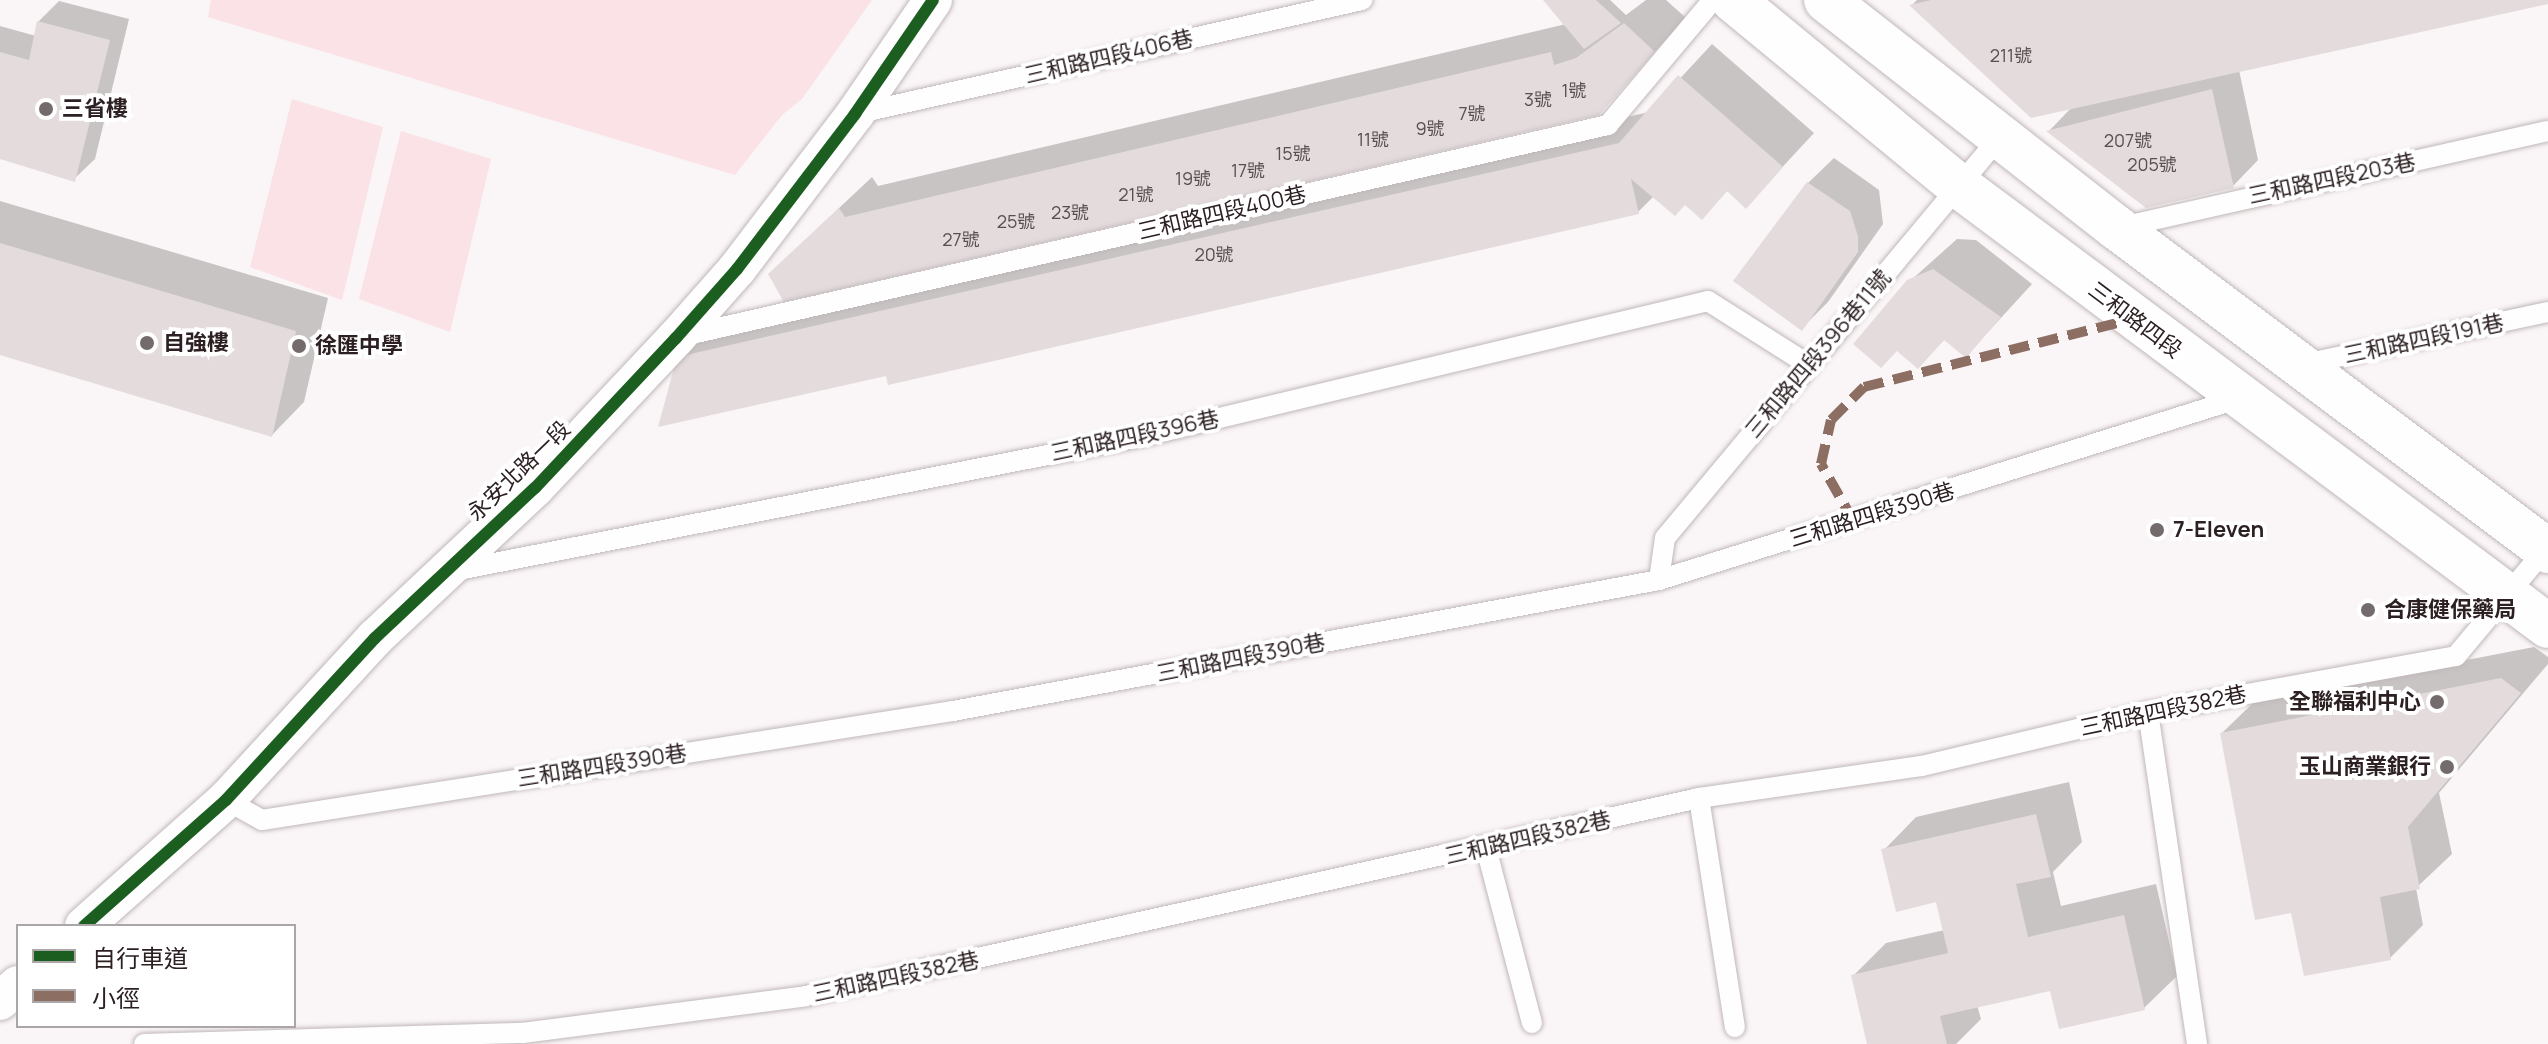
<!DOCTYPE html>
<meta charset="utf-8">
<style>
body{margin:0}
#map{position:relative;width:2548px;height:1044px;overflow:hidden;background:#faf5f6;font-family:Manrope,"Noto Sans TC",sans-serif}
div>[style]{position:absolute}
.green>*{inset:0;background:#fbe2e6}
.shadow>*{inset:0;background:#0003}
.building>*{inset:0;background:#e3dbdc}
.roads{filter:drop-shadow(0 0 2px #c0b7b9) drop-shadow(0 0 2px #c0b7b9)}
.service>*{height:20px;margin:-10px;padding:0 10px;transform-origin:10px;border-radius:10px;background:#fefefe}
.minor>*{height:38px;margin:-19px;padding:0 19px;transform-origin:19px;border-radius:19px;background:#fefefe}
.secondary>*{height:44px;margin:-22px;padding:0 22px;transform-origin:22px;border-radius:22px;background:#fefefe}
.quiet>*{height:10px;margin-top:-5px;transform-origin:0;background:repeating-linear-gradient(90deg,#8d6e63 0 20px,transparent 0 30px)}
.cycleway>*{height:12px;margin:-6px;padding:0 6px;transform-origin:6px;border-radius:6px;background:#1b5e20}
.dots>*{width:22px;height:22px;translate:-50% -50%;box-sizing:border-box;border:4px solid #fff;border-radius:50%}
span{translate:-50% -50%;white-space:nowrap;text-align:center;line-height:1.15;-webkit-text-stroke:8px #fff;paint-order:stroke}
.number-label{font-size:18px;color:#5a4f50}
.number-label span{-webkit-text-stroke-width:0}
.street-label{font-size:22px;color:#2c2022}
.poi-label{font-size:22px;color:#2c2022;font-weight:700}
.left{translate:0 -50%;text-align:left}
.right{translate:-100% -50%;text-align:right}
.legend{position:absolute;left:16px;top:924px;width:280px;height:104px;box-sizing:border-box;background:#fff;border:2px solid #aba6a7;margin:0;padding:10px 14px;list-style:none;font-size:24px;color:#2c2022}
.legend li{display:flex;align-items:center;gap:16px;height:40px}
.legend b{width:40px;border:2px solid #aba6a7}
</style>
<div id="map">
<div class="green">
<div style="clip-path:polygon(211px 0,872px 0,802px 99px,782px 115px,735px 175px,208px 17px)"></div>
<div style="clip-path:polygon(292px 99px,383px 127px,342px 300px,250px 267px)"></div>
<div style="clip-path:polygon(401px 131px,491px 159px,450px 332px,359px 299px)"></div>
</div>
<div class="shadow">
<div style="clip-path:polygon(1545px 0,1610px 0,1626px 15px,1646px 0,1666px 0,1686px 18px,1598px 113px,803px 242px,872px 177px,878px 186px,1566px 24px)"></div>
<div style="clip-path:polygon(1917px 0,2548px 0,2548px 2px,2239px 70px,2258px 160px,2233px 186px,2049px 131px,2073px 106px,1912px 5px)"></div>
<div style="clip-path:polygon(59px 1px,129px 19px,95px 159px,74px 179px,0 157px,0 26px,36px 36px,38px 22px)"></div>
<div style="clip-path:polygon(1712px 44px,1814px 133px,1746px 206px,1728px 190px,1702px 217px,1685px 203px,1654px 196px,1638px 212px,887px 373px,678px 358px,711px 325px,1649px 112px)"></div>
<div style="clip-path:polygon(1834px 158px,1879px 190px,1883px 224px,1828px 302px,1802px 328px,1808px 183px)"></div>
<div style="clip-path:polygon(0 201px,328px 298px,304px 402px,272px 435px,0 353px)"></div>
<div style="clip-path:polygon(1957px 239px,1976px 240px,2032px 284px,1966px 356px,1945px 339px,1918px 366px,1909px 282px)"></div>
<div style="clip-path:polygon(2534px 647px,2548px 657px,2548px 664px,2439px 793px,2452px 854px,2416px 888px,2423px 925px,2390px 958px,2292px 911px,2222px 733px,2255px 701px)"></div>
<div style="clip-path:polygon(2069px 782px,2082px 842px,2053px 872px,2061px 906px,2156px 884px,2177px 976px,2144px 1008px,2052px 989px,1977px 1005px,1981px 1019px,1956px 1044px,1869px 1044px,1853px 976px,1886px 943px,1945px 930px,1938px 900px,1884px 850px,1916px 817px)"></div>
</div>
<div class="building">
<div style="clip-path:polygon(1543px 0,1596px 0,1621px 23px,1584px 49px)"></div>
<div style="clip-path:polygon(1931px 0,2548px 0,2548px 4px,2031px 118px,1909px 5px)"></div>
<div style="clip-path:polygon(37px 21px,110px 40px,75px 182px,0 159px,0 52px,29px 60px)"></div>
<div style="clip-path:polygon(1624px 23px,1655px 52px,1599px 115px,784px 302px,768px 274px,839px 208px,845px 217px,1551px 52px,1554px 65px,1576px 58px)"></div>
<div style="clip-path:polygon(1678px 75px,1783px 167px,1746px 209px,1727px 191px,1702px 220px,1685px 205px,1675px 216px,1631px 179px,1639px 214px,888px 385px,886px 376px,658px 427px,677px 357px,1619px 143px)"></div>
<div style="clip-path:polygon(2212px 89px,2234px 188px,2146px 208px,2046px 131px)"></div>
<div style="clip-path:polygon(1807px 182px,1850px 211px,1858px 236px,1858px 252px,1802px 331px,1733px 281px)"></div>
<div style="clip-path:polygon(0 243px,296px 331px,272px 437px,0 355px)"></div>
<div style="clip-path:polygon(1933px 269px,2001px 317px,1966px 358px,1944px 340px,1918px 369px,1897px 351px,1881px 368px,1853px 344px,1907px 280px)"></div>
<div style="clip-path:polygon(2501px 678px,2521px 693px,2408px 827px,2420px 889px,2380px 897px,2391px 960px,2304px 976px,2291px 913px,2255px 920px,2220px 733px)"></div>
<div style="clip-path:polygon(2036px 814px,2051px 877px,2016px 884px,2028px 937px,2124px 915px,2145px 1010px,2059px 1029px,2050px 991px,1940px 1016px,1947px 1044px,1867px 1044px,1851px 975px,1948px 953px,1936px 902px,1896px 912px,1881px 849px)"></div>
</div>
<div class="roads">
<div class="service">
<div style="left:855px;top:114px;width:520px;rotate:-12.67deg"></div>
<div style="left:2117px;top:228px;width:442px;rotate:-12.7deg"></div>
<div style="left:683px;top:336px;width:949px;rotate:-12.85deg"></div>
<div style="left:1608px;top:125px;width:163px;rotate:-50deg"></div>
<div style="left:2305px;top:364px;width:249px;rotate:-12.1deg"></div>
<div style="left:453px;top:571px;width:700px;rotate:-11.04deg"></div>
<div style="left:1140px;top:437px;width:584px;rotate:-13.47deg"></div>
<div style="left:1708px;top:301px;width:120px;rotate:32.4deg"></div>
<div style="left:1659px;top:580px;width:42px;rotate:-81.9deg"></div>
<div style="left:1665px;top:538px;width:521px;rotate:-50.14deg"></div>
<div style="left:2148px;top:712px;width:336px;rotate:81.6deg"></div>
<div style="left:1699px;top:798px;width:232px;rotate:81.1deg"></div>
<div style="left:226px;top:800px;width:41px;rotate:29.1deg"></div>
<div style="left:262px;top:820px;width:700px;rotate:-8.96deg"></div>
<div style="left:953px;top:711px;width:718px;rotate:-10.51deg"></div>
<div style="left:1659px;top:580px;width:609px;rotate:-17.39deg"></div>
<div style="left:1486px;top:848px;width:181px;rotate:75.3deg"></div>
<div style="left:144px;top:1044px;width:379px;rotate:-1.7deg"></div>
<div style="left:523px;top:1033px;width:285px;rotate:-7.4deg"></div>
<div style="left:806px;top:996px;width:915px;rotate:-12.5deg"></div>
<div style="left:1699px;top:798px;width:225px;rotate:-8.2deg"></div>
<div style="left:1922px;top:766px;width:232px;rotate:-13.4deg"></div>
<div style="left:2148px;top:712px;width:313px;rotate:-10.3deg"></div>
<div style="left:2456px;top:656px;width:143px;rotate:-50.1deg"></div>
</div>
<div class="minor">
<div style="left:84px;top:926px;width:190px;rotate:-41.6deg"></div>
<div style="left:226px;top:800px;width:220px;rotate:-47.4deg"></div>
<div style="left:375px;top:638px;width:219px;rotate:-43.2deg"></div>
<div style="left:535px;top:488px;width:206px;rotate:-46.8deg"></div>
<div style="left:676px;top:338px;width:92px;rotate:-48.5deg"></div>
<div style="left:737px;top:269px;width:195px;rotate:-52.7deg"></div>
<div style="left:855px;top:114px;width:138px;rotate:-55.6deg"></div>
<div style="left:0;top:1001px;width:24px;rotate:-42deg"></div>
</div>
<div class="secondary">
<div style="left:1733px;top:0;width:293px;rotate:39.5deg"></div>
<div style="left:1959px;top:186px;width:735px;rotate:36.76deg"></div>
<div style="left:1826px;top:0;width:370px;rotate:38.1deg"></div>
<div style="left:2117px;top:228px;width:539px;rotate:36.85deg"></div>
</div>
</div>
<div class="quiet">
<div style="left:1854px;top:522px;width:67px;rotate:-119.6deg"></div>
<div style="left:1821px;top:464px;width:45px;rotate:-77.2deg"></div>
<div style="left:1831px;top:420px;width:47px;rotate:-45deg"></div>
<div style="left:1864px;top:387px;width:277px;rotate:-14.2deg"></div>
</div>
<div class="cycleway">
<div style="left:84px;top:926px;width:190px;rotate:-41.6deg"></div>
<div style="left:226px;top:800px;width:220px;rotate:-47.4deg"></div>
<div style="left:375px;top:638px;width:219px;rotate:-43.2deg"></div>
<div style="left:535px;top:488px;width:206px;rotate:-46.8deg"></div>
<div style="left:676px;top:338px;width:92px;rotate:-48.5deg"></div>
<div style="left:737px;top:269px;width:195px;rotate:-52.7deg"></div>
<div style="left:855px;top:114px;width:138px;rotate:-55.6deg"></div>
</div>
<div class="dots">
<div style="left:46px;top:109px;background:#746b6c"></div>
<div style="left:147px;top:343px;background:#746b6c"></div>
<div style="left:299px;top:346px;background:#746b6c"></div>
<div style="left:2157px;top:530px;background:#746b6c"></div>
<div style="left:2368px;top:610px;background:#746b6c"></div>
<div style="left:2437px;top:702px;background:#746b6c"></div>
<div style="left:2447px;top:767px;background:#746b6c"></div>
</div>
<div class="number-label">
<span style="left:2011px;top:55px">211號</span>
<span style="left:1574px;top:90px">1號</span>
<span style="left:1538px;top:99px">3號</span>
<span style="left:1472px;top:113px">7號</span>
<span style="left:1430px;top:128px">9號</span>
<span style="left:1373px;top:139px">11號</span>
<span style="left:2128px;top:140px">207號</span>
<span style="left:1293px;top:153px">15號</span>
<span style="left:2152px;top:164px">205號</span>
<span style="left:1248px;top:170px">17號</span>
<span style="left:1193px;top:178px">19號</span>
<span style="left:1136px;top:194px">21號</span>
<span style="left:1070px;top:212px">23號</span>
<span style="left:1016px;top:221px">25號</span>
<span style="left:961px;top:239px">27號</span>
<span style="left:1214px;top:254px">20號</span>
</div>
<div class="street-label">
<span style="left:1109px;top:57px;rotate:-13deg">三和路四段406巷</span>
<span style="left:2332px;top:179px;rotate:-12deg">三和路四段203巷</span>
<span style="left:1222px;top:213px;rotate:-13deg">三和路四段400巷</span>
<span style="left:2135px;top:320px;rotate:37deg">三和路四段</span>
<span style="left:2424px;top:339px;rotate:-12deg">三和路四段191巷</span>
<span style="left:1818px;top:354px;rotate:-50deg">三和路四段396巷11號</span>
<span style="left:1135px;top:436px;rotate:-12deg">三和路四段396巷</span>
<span style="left:519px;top:471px;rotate:-44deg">永安北路一段</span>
<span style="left:1872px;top:515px;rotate:-17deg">三和路四段390巷</span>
<span style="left:1241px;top:658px;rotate:-11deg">三和路四段390巷</span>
<span style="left:2163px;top:711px;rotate:-12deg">三和路四段382巷</span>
<span style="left:602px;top:766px;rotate:-9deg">三和路四段390巷</span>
<span style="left:1528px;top:838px;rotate:-13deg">三和路四段382巷</span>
<span style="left:896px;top:977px;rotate:-12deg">三和路四段382巷</span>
</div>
<div class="poi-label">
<span class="left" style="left:62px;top:109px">三省樓</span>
<span class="left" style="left:163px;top:343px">自強樓</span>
<span class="left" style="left:315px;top:346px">徐匯中學</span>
<span class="left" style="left:2173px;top:530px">7-Eleven</span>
<span class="left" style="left:2384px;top:610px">合康健保藥局</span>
<span class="right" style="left:2421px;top:702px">全聯福利中心</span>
<span class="right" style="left:2431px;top:767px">玉山商業銀行</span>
</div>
<ul class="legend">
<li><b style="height:10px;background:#1b5e20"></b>自行車道</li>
<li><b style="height:10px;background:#8d6e63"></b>小徑</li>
</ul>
</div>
